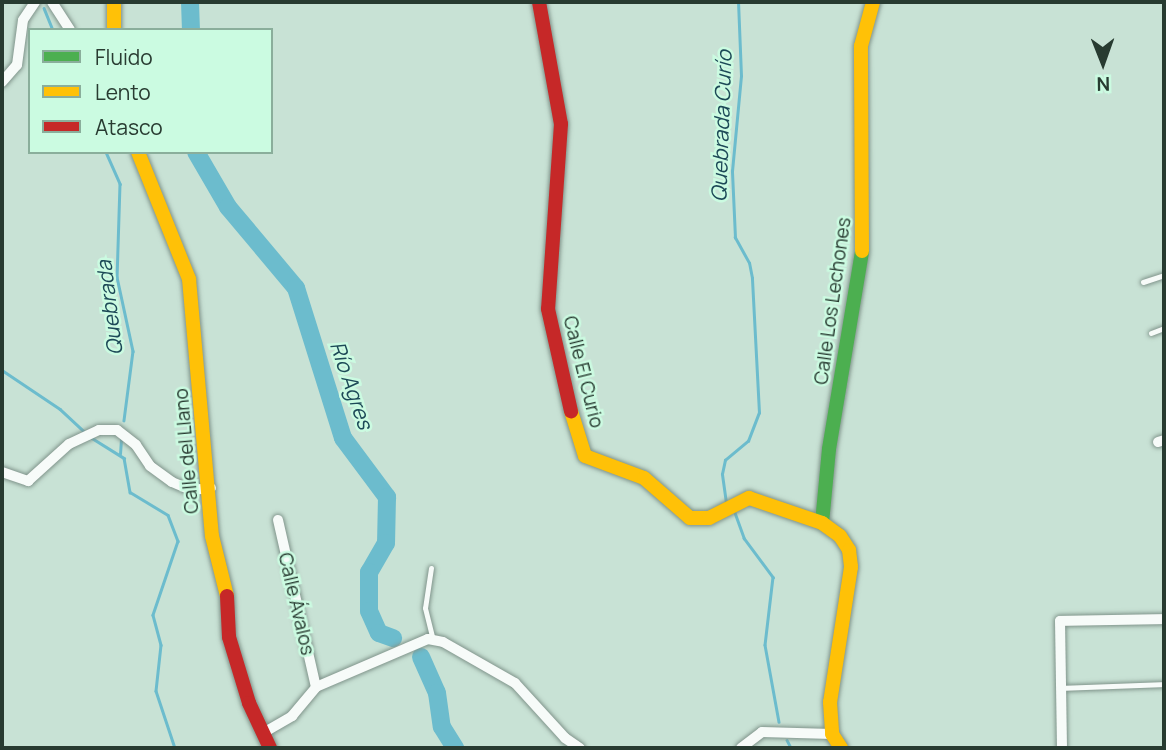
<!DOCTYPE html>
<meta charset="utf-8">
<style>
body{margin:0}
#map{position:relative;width:1166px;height:750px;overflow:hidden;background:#c8e2d5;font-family:Manrope,sans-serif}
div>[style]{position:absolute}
.stream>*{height:2.5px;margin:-1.25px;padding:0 1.25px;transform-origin:1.25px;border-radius:1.25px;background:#6cbccd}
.river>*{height:18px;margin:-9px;padding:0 9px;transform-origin:9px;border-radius:9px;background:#6cbccd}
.roads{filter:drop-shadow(0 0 2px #80948b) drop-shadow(0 0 2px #80948b)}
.lane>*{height:5px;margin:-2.5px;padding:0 2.5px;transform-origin:2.5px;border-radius:2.5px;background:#f7fbf9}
.street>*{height:10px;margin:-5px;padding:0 5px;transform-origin:5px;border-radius:5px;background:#f7fbf9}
.fast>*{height:14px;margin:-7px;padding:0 7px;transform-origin:7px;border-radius:7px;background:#4caf50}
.slow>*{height:14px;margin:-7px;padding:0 7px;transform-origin:7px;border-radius:7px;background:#ffc107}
.jam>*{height:14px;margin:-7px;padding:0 7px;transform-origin:7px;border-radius:7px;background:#c62828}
span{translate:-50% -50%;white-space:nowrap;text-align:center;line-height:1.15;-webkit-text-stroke:5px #cbfbe1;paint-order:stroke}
.street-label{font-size:19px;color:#283b31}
.water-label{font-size:21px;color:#1d4957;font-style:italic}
.frame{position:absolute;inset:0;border:4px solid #283b31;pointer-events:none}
.legend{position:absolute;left:28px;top:28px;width:245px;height:126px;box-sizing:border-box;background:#cbfbe1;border:2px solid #8aae9b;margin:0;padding:9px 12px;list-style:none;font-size:21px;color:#283b31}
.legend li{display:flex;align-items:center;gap:14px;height:35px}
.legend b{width:35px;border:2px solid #8aae9b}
.north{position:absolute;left:1068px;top:28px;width:70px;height:70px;-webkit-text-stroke:5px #cbfbe1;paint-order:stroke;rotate:179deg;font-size:19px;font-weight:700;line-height:28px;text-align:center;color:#283b31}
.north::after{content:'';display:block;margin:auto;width:24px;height:32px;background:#283b31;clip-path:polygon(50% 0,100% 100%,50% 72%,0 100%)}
</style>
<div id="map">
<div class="stream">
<div style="left:44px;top:8px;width:24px;rotate:68deg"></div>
<div style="left:106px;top:152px;width:35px;rotate:66deg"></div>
<div style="left:120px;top:184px;width:93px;rotate:91.8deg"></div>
<div style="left:117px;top:277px;width:76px;rotate:77.8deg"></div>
<div style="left:133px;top:351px;width:70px;rotate:97.4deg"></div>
<div style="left:2px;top:370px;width:70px;rotate:33.9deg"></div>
<div style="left:60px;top:409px;width:34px;rotate:43deg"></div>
<div style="left:92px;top:438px;width:38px;rotate:32deg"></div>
<div style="left:124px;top:458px;width:35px;rotate:80deg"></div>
<div style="left:130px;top:492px;width:44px;rotate:31.2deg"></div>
<div style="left:168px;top:515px;width:28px;rotate:69deg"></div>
<div style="left:178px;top:541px;width:78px;rotate:108.7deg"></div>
<div style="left:153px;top:615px;width:31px;rotate:75deg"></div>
<div style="left:161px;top:645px;width:46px;rotate:96.2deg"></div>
<div style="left:156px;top:691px;width:60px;rotate:71.6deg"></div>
<div style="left:120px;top:454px;width:14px;rotate:-86deg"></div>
<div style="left:726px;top:503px;width:29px;rotate:-98deg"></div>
<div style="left:722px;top:474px;width:14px;rotate:-78deg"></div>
<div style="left:725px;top:460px;width:30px;rotate:-40deg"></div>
<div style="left:748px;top:441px;width:30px;rotate:-69deg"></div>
<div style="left:759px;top:413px;width:135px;rotate:-93deg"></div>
<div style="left:752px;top:278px;width:15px;rotate:-101deg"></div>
<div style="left:749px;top:263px;width:29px;rotate:-119deg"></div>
<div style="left:735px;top:238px;width:67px;rotate:-92.6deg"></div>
<div style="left:732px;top:171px;width:95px;rotate:-84.6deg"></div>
<div style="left:741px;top:76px;width:74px;rotate:-92.3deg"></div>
<div style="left:734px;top:510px;width:30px;rotate:70deg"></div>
<div style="left:744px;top:538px;width:49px;rotate:53.4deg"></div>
<div style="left:773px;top:577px;width:68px;rotate:96.7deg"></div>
<div style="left:765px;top:645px;width:78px;rotate:79.7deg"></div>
<div style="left:787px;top:740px;width:9px;rotate:63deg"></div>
</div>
<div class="river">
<div style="left:190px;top:2px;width:28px;rotate:88deg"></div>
<div style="left:196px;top:152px;width:64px;rotate:59.8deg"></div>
<div style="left:228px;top:207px;width:106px;rotate:50deg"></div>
<div style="left:296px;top:288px;width:157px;rotate:72.6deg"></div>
<div style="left:343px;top:438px;width:74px;rotate:53.3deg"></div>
<div style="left:387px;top:497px;width:46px;rotate:91.2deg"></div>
<div style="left:386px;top:543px;width:34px;rotate:120deg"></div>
<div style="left:369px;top:572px;width:39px;rotate:90deg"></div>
<div style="left:369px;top:611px;width:24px;rotate:66deg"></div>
<div style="left:379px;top:633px;width:15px;rotate:20deg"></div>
<div style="left:421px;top:657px;width:39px;rotate:66deg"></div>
<div style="left:437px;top:693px;width:34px;rotate:82deg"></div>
<div style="left:442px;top:727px;width:25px;rotate:58deg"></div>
</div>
<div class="roads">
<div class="lane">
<div style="left:1143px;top:282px;width:22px;rotate:-18deg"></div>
<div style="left:1151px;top:333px;width:14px;rotate:-21deg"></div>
<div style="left:431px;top:568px;width:40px;rotate:98.5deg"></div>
<div style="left:425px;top:608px;width:32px;rotate:76deg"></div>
<div style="left:1061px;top:688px;width:103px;rotate:-2.2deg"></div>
</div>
<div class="street">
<div style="left:52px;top:2px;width:33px;rotate:57deg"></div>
<div style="left:2px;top:82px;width:23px;rotate:-49deg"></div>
<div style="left:17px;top:65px;width:45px;rotate:-82.4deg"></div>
<div style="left:23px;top:20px;width:22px;rotate:-56deg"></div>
<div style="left:1158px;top:442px;width:6px;rotate:-18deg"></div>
<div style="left:2px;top:472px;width:28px;rotate:19deg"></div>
<div style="left:28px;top:481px;width:55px;rotate:-42.1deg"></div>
<div style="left:69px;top:444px;width:33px;rotate:-25deg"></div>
<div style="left:99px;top:430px;width:18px"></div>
<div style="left:117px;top:430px;width:24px;rotate:38deg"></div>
<div style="left:136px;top:445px;width:25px;rotate:56deg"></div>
<div style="left:150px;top:466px;width:27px;rotate:36deg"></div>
<div style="left:172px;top:482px;width:21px;rotate:23deg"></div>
<div style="left:191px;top:490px;width:20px;rotate:-6deg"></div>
<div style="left:278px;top:520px;width:171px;rotate:77.2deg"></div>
<div style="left:263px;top:733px;width:34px;rotate:-30deg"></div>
<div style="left:292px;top:716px;width:38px;rotate:-50deg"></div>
<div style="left:316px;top:687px;width:122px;rotate:-23.2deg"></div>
<div style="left:428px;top:639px;width:15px;rotate:11deg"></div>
<div style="left:443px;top:642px;width:83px;rotate:29.7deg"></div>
<div style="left:515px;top:683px;width:74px;rotate:47.7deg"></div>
<div style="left:565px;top:738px;width:18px;rotate:34deg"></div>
<div style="left:741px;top:748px;width:26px;rotate:-37deg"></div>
<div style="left:762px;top:732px;width:70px;rotate:1.6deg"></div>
<div style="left:1062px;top:748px;width:127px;rotate:-90.9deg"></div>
<div style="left:1060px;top:621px;width:104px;rotate:-1.1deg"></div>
</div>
<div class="fast">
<div style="left:822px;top:523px;width:74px;rotate:-84.6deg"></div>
<div style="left:829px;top:449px;width:201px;rotate:-80.5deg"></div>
</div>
<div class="slow">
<div style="left:114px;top:2px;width:28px;rotate:90deg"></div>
<div style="left:138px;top:152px;width:137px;rotate:68.1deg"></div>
<div style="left:189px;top:279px;width:258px;rotate:84.9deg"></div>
<div style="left:212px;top:536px;width:62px;rotate:76deg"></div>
<div style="left:862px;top:251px;width:205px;rotate:-90.3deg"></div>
<div style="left:861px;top:46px;width:46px;rotate:-74.7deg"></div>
<div style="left:571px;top:411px;width:47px;rotate:72.7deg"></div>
<div style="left:585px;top:456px;width:63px;rotate:20.4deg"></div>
<div style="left:644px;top:478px;width:61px;rotate:41deg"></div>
<div style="left:690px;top:518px;width:19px"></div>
<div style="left:709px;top:518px;width:45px;rotate:-26.6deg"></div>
<div style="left:749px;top:498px;width:77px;rotate:18.9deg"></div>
<div style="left:822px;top:523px;width:22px;rotate:36deg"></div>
<div style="left:840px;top:536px;width:17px;rotate:57deg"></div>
<div style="left:849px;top:550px;width:17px;rotate:83deg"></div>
<div style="left:851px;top:567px;width:137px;rotate:98.8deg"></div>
<div style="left:830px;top:702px;width:32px;rotate:86deg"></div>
<div style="left:832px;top:734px;width:17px;rotate:57deg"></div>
</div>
<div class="jam">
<div style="left:539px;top:2px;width:124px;rotate:79.8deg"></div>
<div style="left:561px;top:124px;width:185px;rotate:94deg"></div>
<div style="left:548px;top:309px;width:105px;rotate:77.3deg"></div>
<div style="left:227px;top:596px;width:41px;rotate:87.2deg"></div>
<div style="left:229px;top:637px;width:69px;rotate:73.1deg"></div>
<div style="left:249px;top:703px;width:50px;rotate:65deg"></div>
</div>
</div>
<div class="street-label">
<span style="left:833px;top:301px;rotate:-82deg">Calle Los Lechones</span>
<span style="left:583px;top:372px;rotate:76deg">Calle El Curio</span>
<span style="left:187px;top:451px;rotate:-95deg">Calle del Llano</span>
<span style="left:296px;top:604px;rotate:77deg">Calle Ávalos</span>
</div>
<div class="water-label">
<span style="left:721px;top:126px;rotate:-88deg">Quebrada Curío</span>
<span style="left:109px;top:308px;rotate:-97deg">Quebrada</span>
<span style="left:352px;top:385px;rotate:71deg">Río Agres</span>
</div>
<div class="frame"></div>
<ul class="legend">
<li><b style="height:9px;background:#4caf50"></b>Fluido</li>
<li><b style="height:9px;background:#ffc107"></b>Lento</li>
<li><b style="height:9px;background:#c62828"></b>Atasco</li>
</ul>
<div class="north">N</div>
</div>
